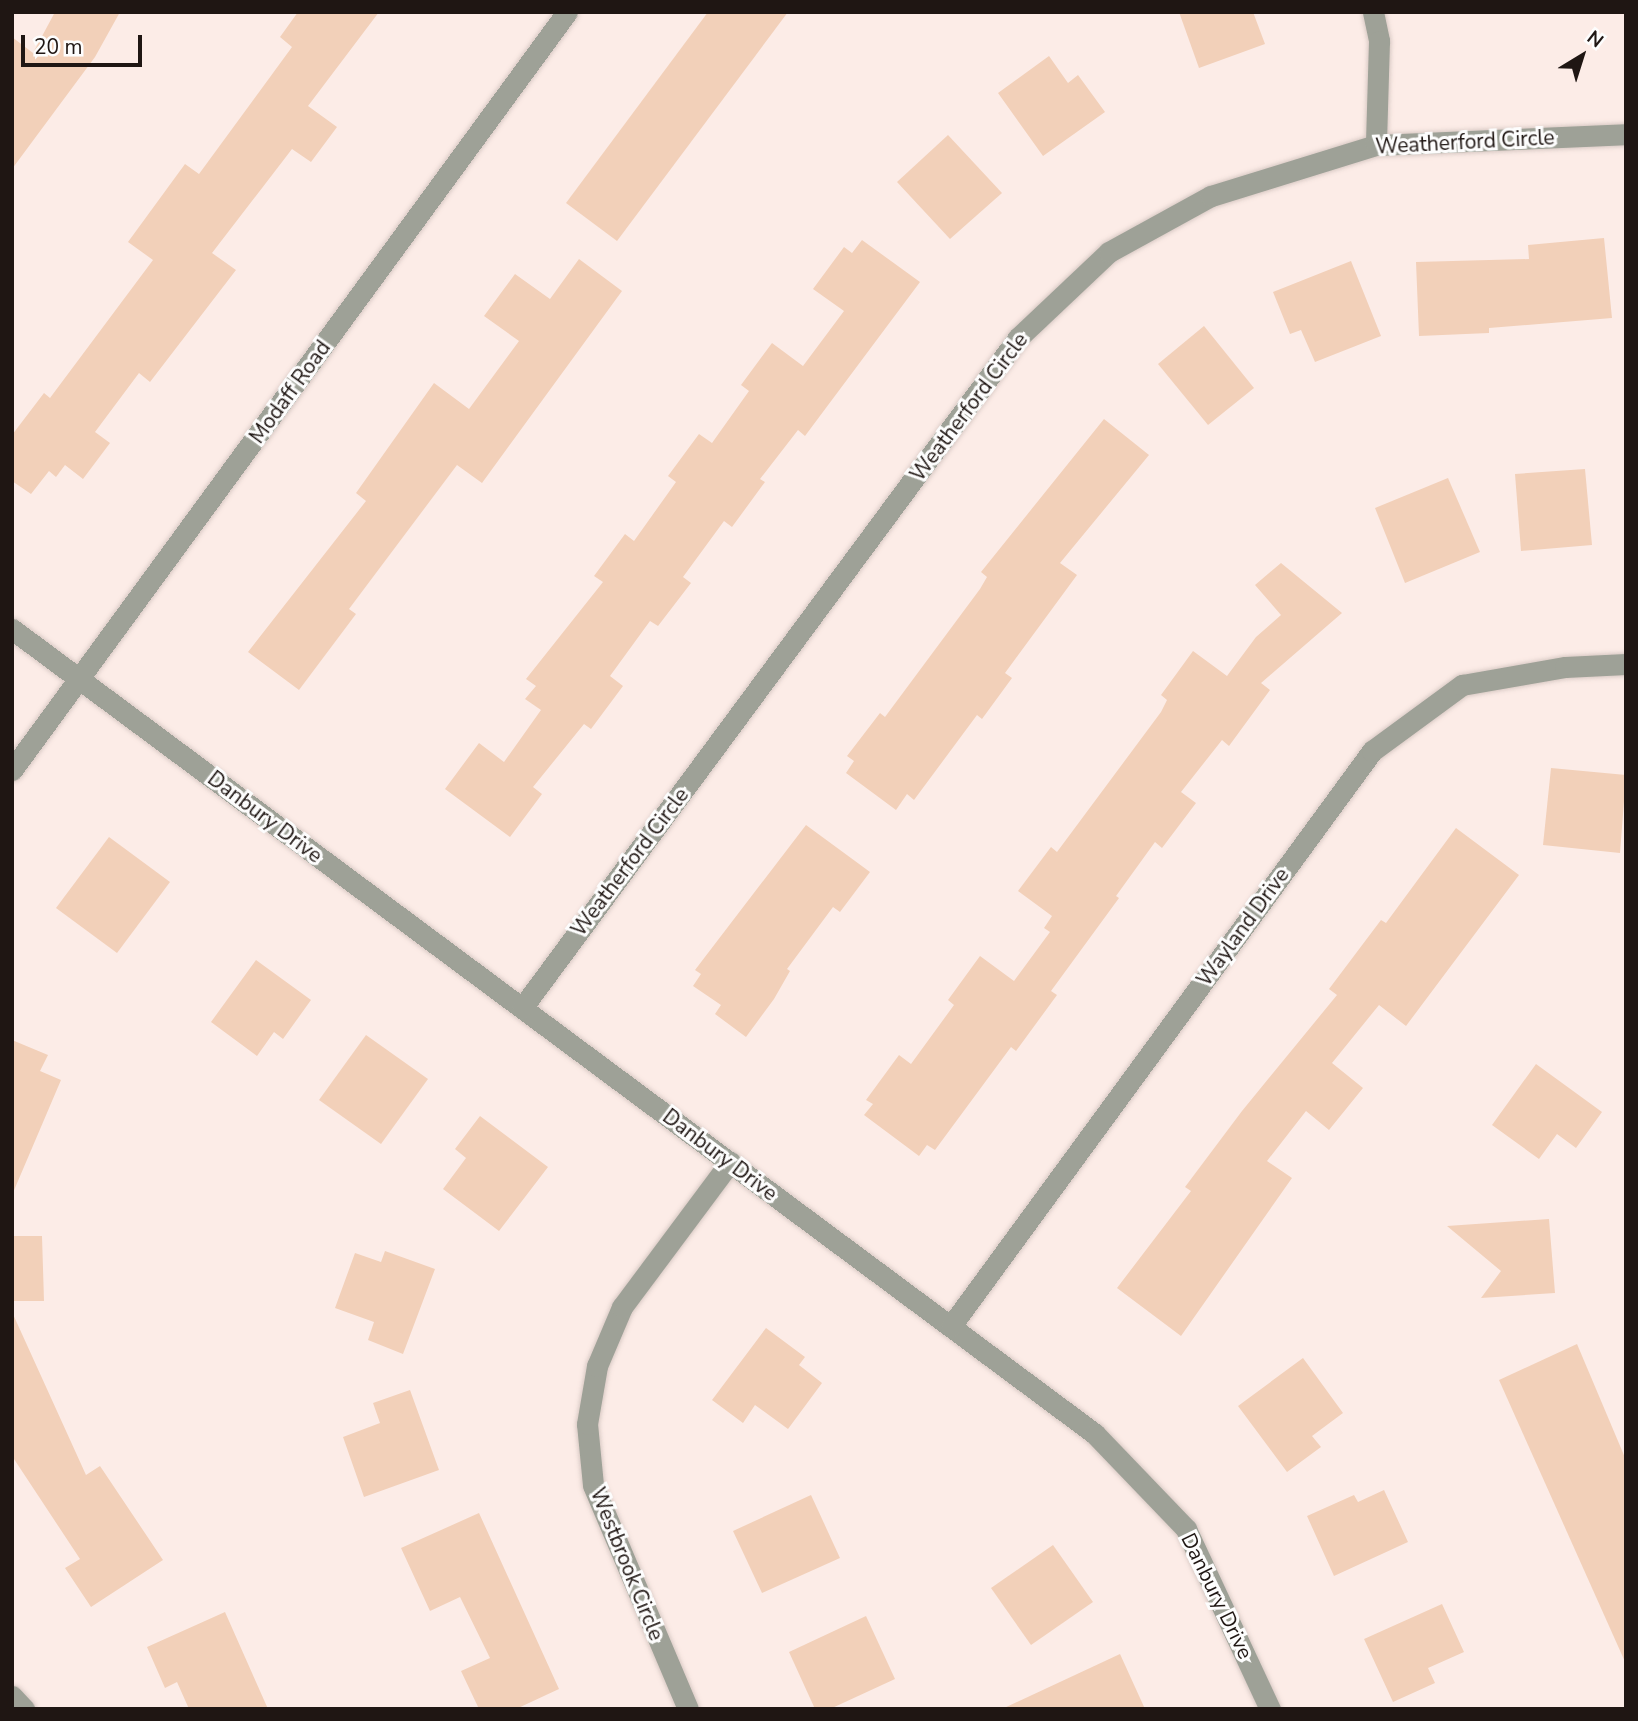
<!DOCTYPE html>
<style>
body{margin:0}
#map{position:relative;width:1638px;height:1721px;overflow:hidden;background:#fcece7;font-family:"Nunito Sans",sans-serif}
div>[style]{position:absolute}
.building>*{inset:0;background:#f2d0b9}
.roads{filter:drop-shadow(0 0 2px #d9cac5) drop-shadow(0 0 2px #d9cac5)}
.street>*{height:21px;margin:-10.5px;padding:0 10.5px;transform-origin:10.5px;border-radius:10.5px;background:#9ea197}
span{translate:-50% -50%;white-space:nowrap;text-align:center;line-height:1.15;-webkit-text-stroke:6px #fdfdfd;paint-order:stroke}
.street-label{font-size:21px;color:#1f1613}
.frame{position:absolute;inset:0;border:14px solid #1f1613;pointer-events:none}
.north{position:absolute;left:1547px;top:21px;width:70px;height:70px;-webkit-text-stroke:5px #fdfdfd;paint-order:stroke;rotate:38deg;font-size:19px;font-weight:700;line-height:28px;text-align:center;color:#1f1613}
.north::after{content:'';display:block;margin:auto;width:24px;height:32px;background:#1f1613;clip-path:polygon(50% 0,100% 100%,50% 72%,0 100%)}
.scale{position:absolute;left:21px;top:35px;width:121px;height:32px;box-sizing:border-box;border:4px solid #1f1613;border-top:0;padding-left:9px;font-size:21px;line-height:24px;white-space:nowrap;color:#1f1613;-webkit-text-stroke:5px #fdfdfd;paint-order:stroke}
</style>
<div id="map">
<div class="building">
<div style="clip-path:polygon(55px 12px,120px 12px,95px 57px,12px 169px,12px 37px,33px 53px)"></div>
<div style="clip-path:polygon(298px 12px,379px 12px,308px 106px,337px 127px,311px 162px,292px 149px,212px 253px,236px 270px,150px 382px,139px 373px,95px 432px,110px 443px,83px 479px,65px 465px,56px 477px,49px 471px,31px 494px,12px 481px,12px 435px,44px 393px,50px 398px,153px 260px,128px 242px,185px 164px,199px 174px,292px 47px,280px 37px)"></div>
<div style="clip-path:polygon(708px 12px,788px 12px,617px 241px,566px 203px)"></div>
<div style="clip-path:polygon(1179px 12px,1253px 12px,1265px 44px,1199px 68px)"></div>
<div style="clip-path:polygon(1049px 56px,1068px 83px,1078px 75px,1105px 112px,1043px 156px,998px 93px)"></div>
<div style="clip-path:polygon(948px 135px,1002px 193px,950px 239px,897px 182px)"></div>
<div style="clip-path:polygon(1604px 238px,1612px 318px,1489px 328px,1489px 333px,1419px 336px,1416px 262px,1529px 259px,1528px 245px)"></div>
<div style="clip-path:polygon(862px 240px,920px 282px,805px 436px,798px 430px,760px 479px,765px 482px,732px 527px,724px 521px,683px 577px,691px 583px,658px 626px,650px 621px,610px 676px,623px 686px,591px 729px,584px 724px,533px 787px,542px 794px,510px 837px,445px 789px,479px 743px,504px 762px,541px 710px,525px 699px,536px 686px,526px 679px,603px 582px,594px 576px,625px 534px,634px 541px,676px 482px,668px 476px,699px 434px,712px 443px,749px 391px,741px 385px,772px 343px,803px 366px,844px 311px,813px 289px,844px 247px,852px 253px)"></div>
<div style="clip-path:polygon(579px 259px,622px 291px,482px 483px,457px 465px,349px 609px,356px 614px,299px 690px,248px 652px,366px 501px,356px 493px,434px 383px,469px 409px,519px 341px,484px 316px,515px 274px,550px 299px)"></div>
<div style="clip-path:polygon(1351px 261px,1381px 336px,1315px 362px,1301px 330px,1290px 334px,1273px 292px)"></div>
<div style="clip-path:polygon(1204px 326px,1254px 388px,1208px 425px,1158px 364px)"></div>
<div style="clip-path:polygon(1104px 419px,1149px 455px,1060px 563px,1077px 575px,1005px 673px,1012px 678px,982px 719px,977px 715px,914px 800px,907px 794px,896px 810px,846px 773px,854px 761px,847px 756px,880px 713px,885px 717px,980px 589px,987px 577px,981px 572px)"></div>
<div style="clip-path:polygon(1585px 469px,1592px 545px,1521px 551px,1515px 474px)"></div>
<div style="clip-path:polygon(1448px 478px,1480px 552px,1405px 583px,1375px 508px)"></div>
<div style="clip-path:polygon(1281px 563px,1342px 613px,1261px 683px,1270px 690px,1229px 746px,1222px 740px,1181px 792px,1196px 803px,1162px 848px,1155px 842px,1116px 896px,1119px 898px,1051px 991px,1057px 995px,1016px 1051px,1011px 1047px,935px 1150px,927px 1145px,919px 1156px,864px 1115px,873px 1104px,866px 1100px,899px 1055px,911px 1064px,954px 1005px,948px 1000px,980px 956px,1014px 981px,1050px 932px,1044px 928px,1052px 916px,1018px 891px,1051px 847px,1057px 852px,1161px 712px,1167px 700px,1161px 695px,1193px 651px,1227px 676px,1256px 637px,1281px 615px,1255px 585px)"></div>
<div style="clip-path:polygon(1551px 768px,1626px 775px,1620px 853px,1543px 845px)"></div>
<div style="clip-path:polygon(806px 825px,870px 872px,840px 912px,833px 907px,787px 969px,790px 971px,774px 999px,746px 1037px,715px 1014px,721px 1005px,693px 986px,701px 974px,695px 970px)"></div>
<div style="clip-path:polygon(1456px 828px,1519px 875px,1406px 1026px,1379px 1005px,1332px 1063px,1363px 1088px,1329px 1130px,1306px 1111px,1267px 1161px,1292px 1178px,1181px 1336px,1117px 1288px,1191px 1191px,1185px 1187px,1242px 1111px,1337px 995px,1329px 989px,1381px 920px,1386px 923px)"></div>
<div style="clip-path:polygon(109px 837px,170px 882px,117px 953px,56px 908px)"></div>
<div style="clip-path:polygon(256px 960px,311px 1000px,283px 1039px,274px 1032px,257px 1056px,211px 1022px)"></div>
<div style="clip-path:polygon(366px 1035px,428px 1079px,381px 1144px,319px 1100px)"></div>
<div style="clip-path:polygon(12px 1040px,48px 1055px,40px 1071px,61px 1080px,12px 1195px)"></div>
<div style="clip-path:polygon(1536px 1064px,1602px 1112px,1576px 1148px,1557px 1134px,1539px 1159px,1492px 1125px)"></div>
<div style="clip-path:polygon(480px 1116px,548px 1167px,499px 1231px,443px 1189px,466px 1158px,455px 1149px)"></div>
<div style="clip-path:polygon(1549px 1219px,1555px 1293px,1481px 1298px,1501px 1271px,1447px 1226px)"></div>
<div style="clip-path:polygon(12px 1236px,42px 1236px,44px 1301px,12px 1301px)"></div>
<div style="clip-path:polygon(385px 1251px,435px 1269px,403px 1354px,368px 1340px,374px 1322px,335px 1308px,355px 1253px,381px 1262px)"></div>
<div style="clip-path:polygon(12px 1312px,86px 1475px,100px 1466px,163px 1560px,91px 1607px,65px 1568px,80px 1559px,12px 1456px)"></div>
<div style="clip-path:polygon(766px 1328px,805px 1357px,799px 1365px,822px 1383px,788px 1429px,755px 1405px,743px 1423px,712px 1400px)"></div>
<div style="clip-path:polygon(1577px 1344px,1626px 1460px,1626px 1664px,1499px 1380px)"></div>
<div style="clip-path:polygon(1303px 1358px,1343px 1413px,1312px 1436px,1321px 1447px,1287px 1472px,1238px 1406px)"></div>
<div style="clip-path:polygon(410px 1390px,439px 1470px,364px 1497px,343px 1437px,380px 1423px,373px 1403px)"></div>
<div style="clip-path:polygon(1384px 1490px,1408px 1542px,1334px 1576px,1307px 1516px,1354px 1495px,1358px 1502px)"></div>
<div style="clip-path:polygon(811px 1495px,840px 1558px,762px 1593px,733px 1531px)"></div>
<div style="clip-path:polygon(479px 1513px,559px 1689px,516px 1709px,479px 1709px,461px 1671px,490px 1658px,460px 1597px,430px 1611px,401px 1548px)"></div>
<div style="clip-path:polygon(1053px 1545px,1093px 1602px,1031px 1645px,991px 1588px)"></div>
<div style="clip-path:polygon(1442px 1604px,1464px 1652px,1428px 1668px,1435px 1683px,1393px 1702px,1364px 1639px)"></div>
<div style="clip-path:polygon(225px 1612px,268px 1709px,189px 1709px,177px 1682px,165px 1688px,147px 1647px)"></div>
<div style="clip-path:polygon(866px 1616px,895px 1679px,830px 1709px,815px 1709px,789px 1652px)"></div>
<div style="clip-path:polygon(1120px 1654px,1145px 1709px,1002px 1709px)"></div>
</div>
<div class="roads">
<div class="street">
<div style="left:1373px;top:12px;width:30px;rotate:78deg"></div>
<div style="left:1379px;top:41px;width:104px;rotate:91.7deg"></div>
<div style="left:12px;top:629px;width:1349px;rotate:36.62deg"></div>
<div style="left:1095px;top:1434px;width:132px;rotate:46.2deg"></div>
<div style="left:1186px;top:1529px;width:199px;rotate:65deg"></div>
<div style="left:12px;top:770px;width:939px;rotate:-53.79deg"></div>
<div style="left:522px;top:1008px;width:834px;rotate:-53.49deg"></div>
<div style="left:1018px;top:338px;width:125px;rotate:-43.4deg"></div>
<div style="left:1109px;top:252px;width:116px;rotate:-28.8deg"></div>
<div style="left:1211px;top:196px;width:173px;rotate:-17.2deg"></div>
<div style="left:1376px;top:145px;width:250px;rotate:-2.5deg"></div>
<div style="left:951px;top:1326px;width:713px;rotate:-53.79deg"></div>
<div style="left:1372px;top:751px;width:112px;rotate:-36.3deg"></div>
<div style="left:1462px;top:685px;width:105px;rotate:-9.9deg"></div>
<div style="left:1565px;top:667px;width:61px;rotate:-2.8deg"></div>
<div style="left:12px;top:1696px;width:18px;rotate:47deg"></div>
<div style="left:688px;top:1709px;width:243px;rotate:-113deg"></div>
<div style="left:593px;top:1485px;width:61px;rotate:-95.6deg"></div>
<div style="left:587px;top:1424px;width:59px;rotate:-80.2deg"></div>
<div style="left:597px;top:1366px;width:64px;rotate:-67deg"></div>
<div style="left:622px;top:1307px;width:181px;rotate:-53.3deg"></div>
</div>
</div>
<div class="street-label">
<span style="left:1465px;top:142px;rotate:-3deg">Weatherford Circle</span>
<span style="left:290px;top:392px;rotate:-54deg">Modaff Road</span>
<span style="left:969px;top:407px;rotate:-53deg">Weatherford Circle</span>
<span style="left:265px;top:817px;rotate:37deg">Danbury Drive</span>
<span style="left:630px;top:862px;rotate:-53deg">Weatherford Circle</span>
<span style="left:1243px;top:927px;rotate:-54deg">Wayland Drive</span>
<span style="left:720px;top:1155px;rotate:37deg">Danbury Drive</span>
<span style="left:627px;top:1564px;rotate:68deg">Westbrook Circle</span>
<span style="left:1217px;top:1596px;rotate:64deg">Danbury Drive</span>
</div>
<div class="frame"></div>
<div class="north">N</div>
<div class="scale">20 m</div>
</div>
